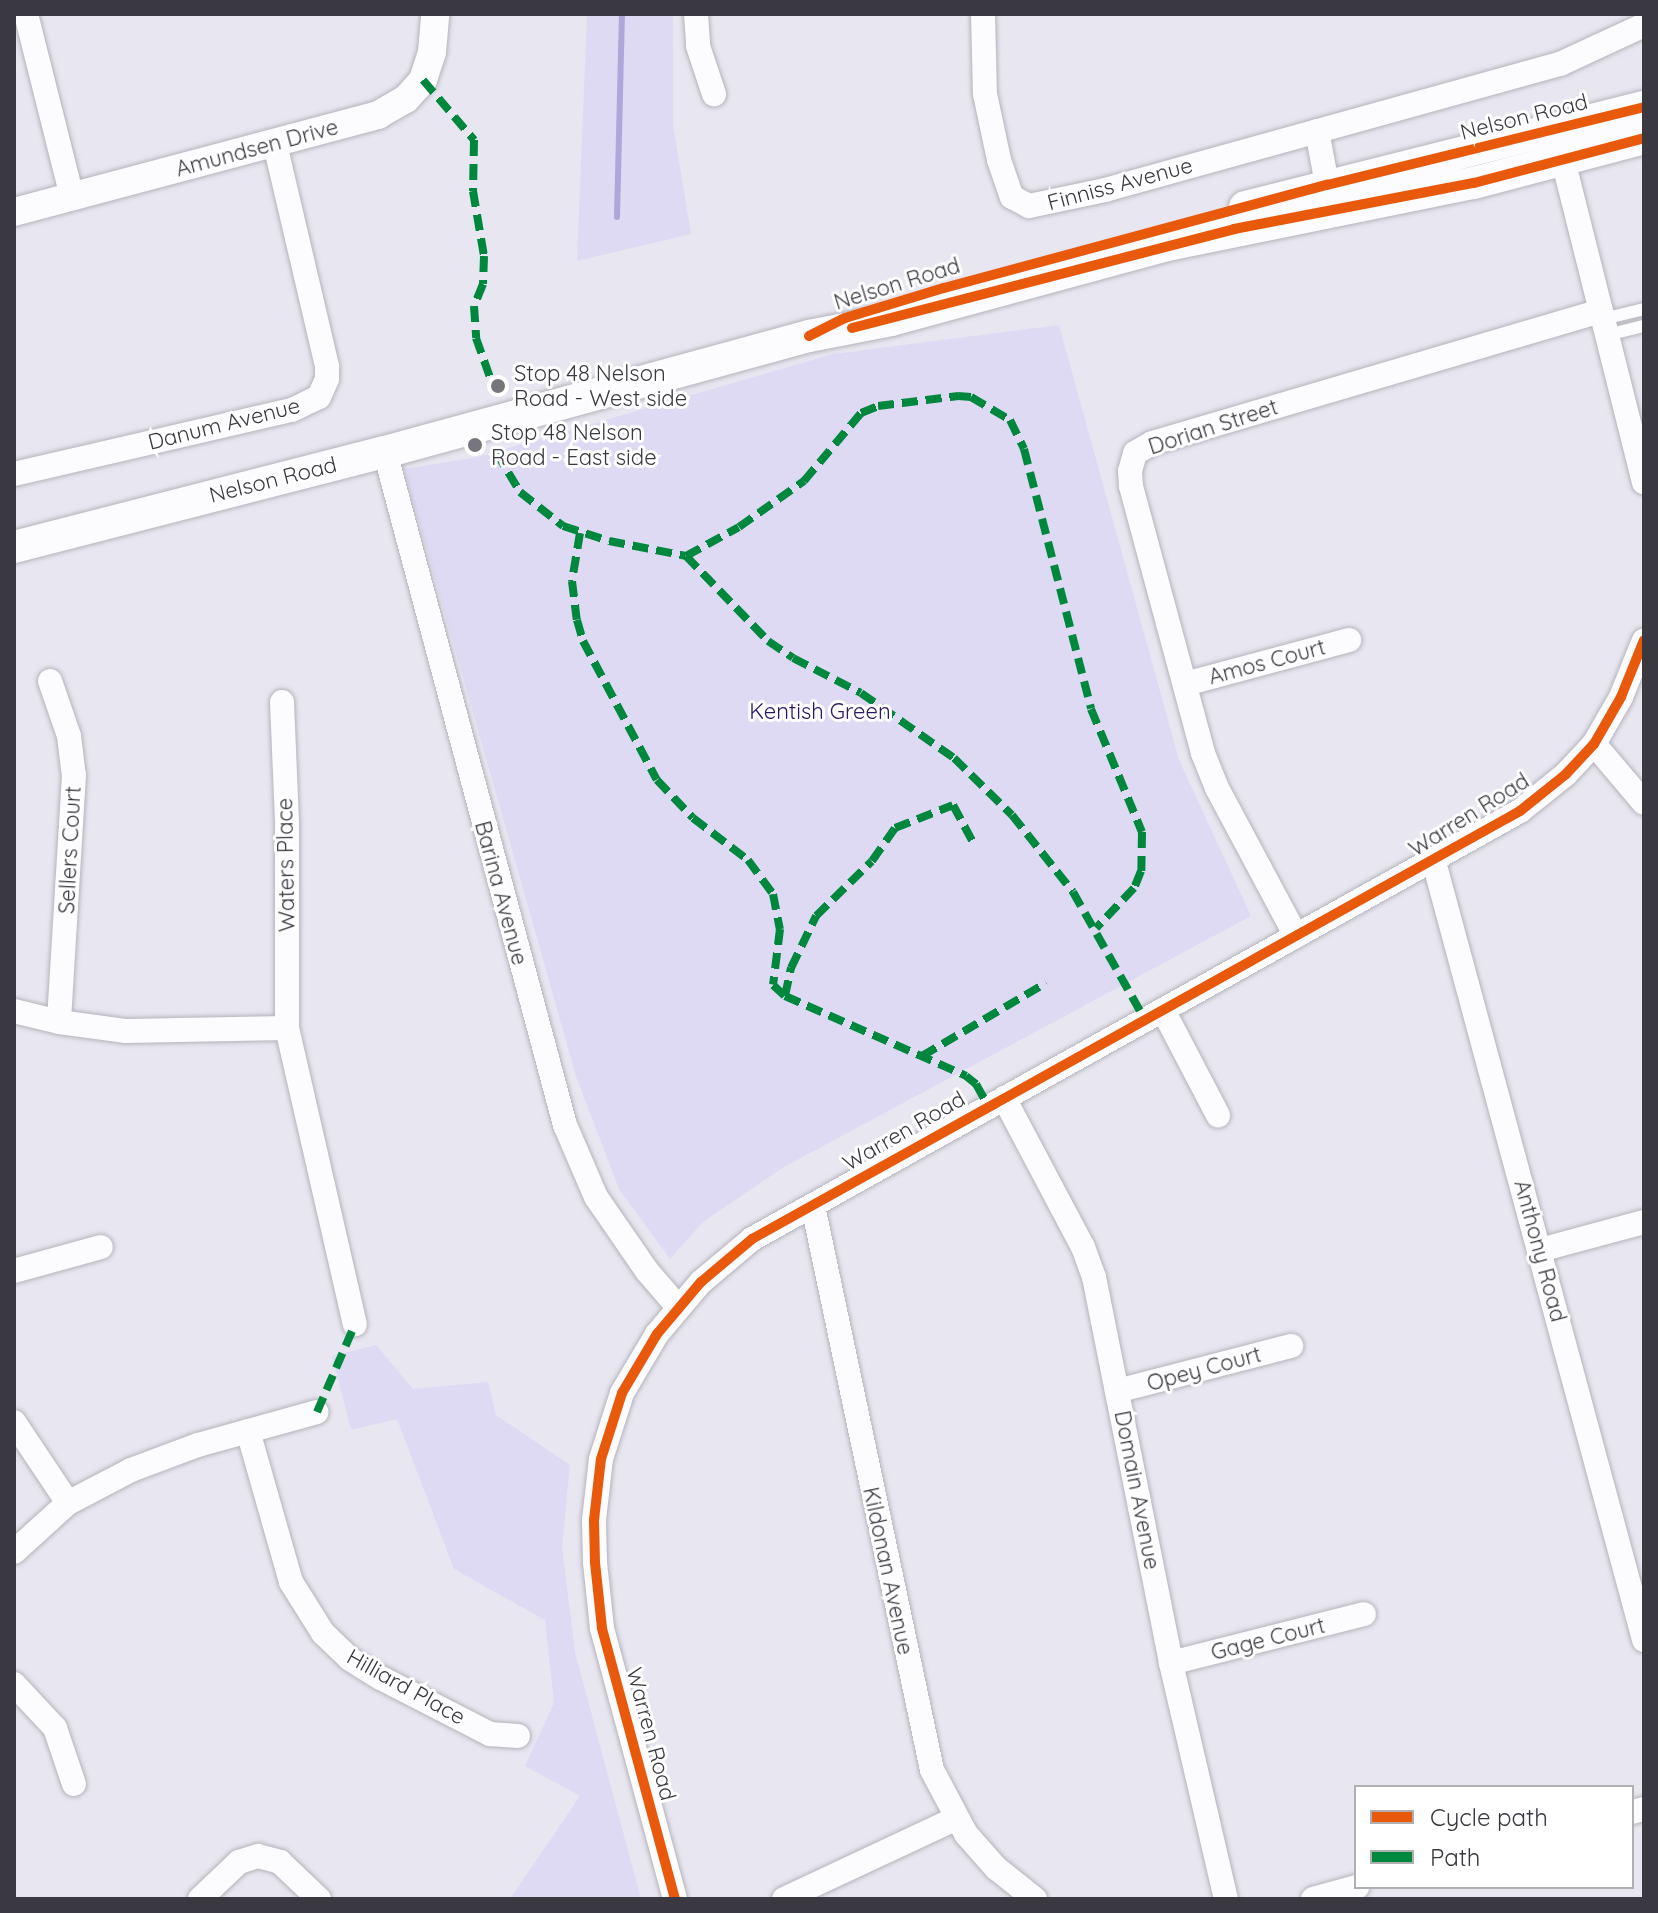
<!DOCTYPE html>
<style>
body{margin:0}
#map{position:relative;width:1658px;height:1913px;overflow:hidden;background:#e8e6f0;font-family:Quicksand,sans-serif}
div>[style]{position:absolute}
.green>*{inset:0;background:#dedaf4}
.stream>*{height:6px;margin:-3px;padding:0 3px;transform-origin:3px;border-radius:3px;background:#afa7d9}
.roads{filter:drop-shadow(0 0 2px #b5b3bb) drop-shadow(0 0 2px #b5b3bb)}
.service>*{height:12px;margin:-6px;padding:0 6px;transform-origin:6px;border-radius:6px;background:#fcfbfd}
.minor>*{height:24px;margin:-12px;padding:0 12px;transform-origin:12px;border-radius:12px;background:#fcfbfd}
.tertiary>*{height:28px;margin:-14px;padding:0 14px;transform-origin:14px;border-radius:14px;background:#fcfbfd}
.secondary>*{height:32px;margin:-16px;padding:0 16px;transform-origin:16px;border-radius:16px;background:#fcfbfd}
.quiet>*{height:8px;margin-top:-4px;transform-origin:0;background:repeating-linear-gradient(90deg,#00873e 0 16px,transparent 0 24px)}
.cycleway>*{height:10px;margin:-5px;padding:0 5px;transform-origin:5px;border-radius:5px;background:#e8590c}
.dots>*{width:22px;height:22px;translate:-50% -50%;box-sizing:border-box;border:4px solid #fff;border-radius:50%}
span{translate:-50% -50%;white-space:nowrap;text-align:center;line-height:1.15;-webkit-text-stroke:6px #fff;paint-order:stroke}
.street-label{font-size:22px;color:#3a3941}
.poi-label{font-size:22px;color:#3a3941}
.left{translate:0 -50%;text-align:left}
.park-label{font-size:22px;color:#2f1665}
.frame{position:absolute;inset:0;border:16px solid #3a3941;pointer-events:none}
.legend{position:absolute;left:1354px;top:1785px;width:280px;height:104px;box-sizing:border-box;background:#fff;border:2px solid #b0b0b3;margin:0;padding:10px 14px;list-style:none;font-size:24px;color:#3a3941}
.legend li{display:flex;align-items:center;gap:16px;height:40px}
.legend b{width:40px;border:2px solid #b0b0b3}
</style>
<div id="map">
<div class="green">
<div style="clip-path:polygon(587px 14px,673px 14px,673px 125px,691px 234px,577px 261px)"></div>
<div style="clip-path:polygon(1059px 325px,1179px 760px,1251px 916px,784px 1167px,704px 1221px,670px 1259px,619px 1189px,576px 1076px,404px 469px,478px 457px,833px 354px)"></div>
<div style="clip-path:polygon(376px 1345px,413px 1389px,488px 1382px,496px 1415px,570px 1465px,562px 1547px,575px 1652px,641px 1899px,510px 1899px,580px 1796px,525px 1766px,554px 1703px,545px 1620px,454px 1569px,397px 1419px,351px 1430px,332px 1356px)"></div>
</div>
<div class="stream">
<div style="left:617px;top:217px;width:203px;rotate:-88.6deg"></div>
</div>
<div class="roads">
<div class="service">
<div style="left:1603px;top:319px;width:42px;rotate:-13.7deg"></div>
<div style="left:1607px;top:335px;width:38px;rotate:-14deg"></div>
</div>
<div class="minor">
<div style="left:26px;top:14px;width:189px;rotate:75.9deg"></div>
<div style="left:696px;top:14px;width:32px;rotate:86deg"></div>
<div style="left:698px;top:46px;width:51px;rotate:71.6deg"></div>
<div style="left:983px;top:14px;width:80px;rotate:88.6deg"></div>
<div style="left:985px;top:94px;width:67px;rotate:78deg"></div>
<div style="left:999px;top:160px;width:39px;rotate:71deg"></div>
<div style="left:1012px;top:197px;width:19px;rotate:28deg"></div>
<div style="left:1029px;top:206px;width:78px;rotate:-11.9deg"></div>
<div style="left:1105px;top:190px;width:472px;rotate:-15.5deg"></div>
<div style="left:1560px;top:64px;width:93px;rotate:-24.9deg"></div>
<div style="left:1317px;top:131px;width:70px;rotate:79.3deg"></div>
<div style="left:1559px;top:144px;width:349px;rotate:75.9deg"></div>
<div style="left:385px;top:452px;width:697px;rotate:75.03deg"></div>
<div style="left:565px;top:1125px;width:78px;rotate:66.7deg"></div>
<div style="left:596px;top:1197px;width:90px;rotate:55.4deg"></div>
<div style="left:647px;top:1271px;width:48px;rotate:49.3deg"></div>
<div style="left:14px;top:474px;width:285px;rotate:-13deg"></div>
<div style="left:292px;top:410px;width:30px;rotate:-26deg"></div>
<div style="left:319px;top:397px;width:20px;rotate:-66deg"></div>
<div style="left:327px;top:379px;width:13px;rotate:-90deg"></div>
<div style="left:327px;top:366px;width:228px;rotate:-103.2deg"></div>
<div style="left:50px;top:681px;width:58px;rotate:70.9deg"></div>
<div style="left:69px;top:736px;width:39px;rotate:83deg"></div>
<div style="left:74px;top:775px;width:247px;rotate:93.5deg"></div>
<div style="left:1185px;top:684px;width:170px;rotate:-15deg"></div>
<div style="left:282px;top:702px;width:120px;rotate:87.6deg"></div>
<div style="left:287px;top:822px;width:206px;rotate:90deg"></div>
<div style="left:287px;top:1028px;width:304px;rotate:77.1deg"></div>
<div style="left:1594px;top:744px;width:77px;rotate:49.7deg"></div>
<div style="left:1434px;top:862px;width:806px;rotate:74.89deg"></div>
<div style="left:1296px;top:936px;width:168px;rotate:-118.1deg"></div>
<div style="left:1217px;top:788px;width:38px;rotate:-112deg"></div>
<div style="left:1203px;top:753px;width:277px;rotate:-105.1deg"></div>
<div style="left:1131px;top:486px;width:15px;rotate:-94deg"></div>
<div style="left:1130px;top:471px;width:19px;rotate:-74deg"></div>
<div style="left:1135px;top:453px;width:20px;rotate:-30deg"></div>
<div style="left:1152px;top:443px;width:468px;rotate:-16.4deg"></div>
<div style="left:1163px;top:1010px;width:119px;rotate:62.4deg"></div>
<div style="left:14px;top:1011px;width:46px;rotate:13.7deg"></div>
<div style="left:59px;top:1022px;width:68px;rotate:7.7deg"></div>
<div style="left:126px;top:1031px;width:161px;rotate:-1.1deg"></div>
<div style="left:1004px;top:1098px;width:169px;rotate:62.1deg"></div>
<div style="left:1083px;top:1247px;width:32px;rotate:70deg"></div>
<div style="left:1094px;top:1277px;width:394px;rotate:78.7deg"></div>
<div style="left:1171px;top:1663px;width:242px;rotate:76.9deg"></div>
<div style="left:813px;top:1206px;width:576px;rotate:78.09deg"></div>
<div style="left:932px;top:1770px;width:72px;rotate:62deg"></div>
<div style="left:966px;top:1834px;width:45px;rotate:48.6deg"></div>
<div style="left:996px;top:1868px;width:50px;rotate:38.5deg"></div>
<div style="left:1540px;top:1250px;width:108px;rotate:-15.1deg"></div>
<div style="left:14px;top:1271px;width:90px;rotate:-15.4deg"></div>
<div style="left:1117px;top:1391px;width:180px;rotate:-14.5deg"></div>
<div style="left:14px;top:1422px;width:97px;rotate:56.3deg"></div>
<div style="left:248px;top:1431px;width:157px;rotate:74.1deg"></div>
<div style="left:291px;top:1582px;width:60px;rotate:57.9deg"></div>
<div style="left:323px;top:1633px;width:37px;rotate:44deg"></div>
<div style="left:350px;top:1659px;width:36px;rotate:32deg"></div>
<div style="left:381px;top:1678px;width:123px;rotate:27.2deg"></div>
<div style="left:490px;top:1734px;width:28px;rotate:4deg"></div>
<div style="left:14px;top:1552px;width:73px;rotate:-42.2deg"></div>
<div style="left:68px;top:1503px;width:71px;rotate:-27.6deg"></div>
<div style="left:131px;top:1470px;width:72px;rotate:-20.5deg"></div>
<div style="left:198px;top:1445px;width:123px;rotate:-15.5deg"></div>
<div style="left:1171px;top:1663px;width:199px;rotate:-14.2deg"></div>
<div style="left:14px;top:1684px;width:60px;rotate:47deg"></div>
<div style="left:55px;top:1728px;width:59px;rotate:71.3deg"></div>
<div style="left:1632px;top:1812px;width:12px;rotate:-14deg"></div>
<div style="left:200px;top:1899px;width:54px;rotate:-43.5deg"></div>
<div style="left:239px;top:1862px;width:20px;rotate:-18deg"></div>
<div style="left:258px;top:1856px;width:23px;rotate:15deg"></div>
<div style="left:280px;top:1862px;width:54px;rotate:43.5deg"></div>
<div style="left:675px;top:1899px;width:281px;rotate:-105.1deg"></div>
<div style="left:602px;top:1628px;width:66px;rotate:-96.1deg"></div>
<div style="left:595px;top:1562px;width:42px;rotate:-91.4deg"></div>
<div style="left:594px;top:1520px;width:61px;rotate:-83.5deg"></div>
<div style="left:601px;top:1459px;width:69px;rotate:-72.3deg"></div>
<div style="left:622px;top:1393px;width:69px;rotate:-59.3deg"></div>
<div style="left:657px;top:1334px;width:68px;rotate:-49.8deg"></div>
<div style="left:701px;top:1282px;width:67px;rotate:-40.1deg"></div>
<div style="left:752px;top:1239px;width:879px;rotate:-29.13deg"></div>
<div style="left:1520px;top:811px;width:59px;rotate:-38.8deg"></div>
<div style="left:1566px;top:774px;width:41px;rotate:-47deg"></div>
<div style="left:1594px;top:744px;width:54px;rotate:-60.1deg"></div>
<div style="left:1621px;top:697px;width:61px;rotate:-68deg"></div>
<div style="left:784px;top:1899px;width:189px;rotate:-25.1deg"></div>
<div style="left:1313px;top:1899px;width:46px;rotate:-15.3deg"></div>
</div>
<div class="tertiary">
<div style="left:14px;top:212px;width:377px;rotate:-14.9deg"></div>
<div style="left:378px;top:115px;width:32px;rotate:-30deg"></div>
<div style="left:406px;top:99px;width:25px;rotate:-48deg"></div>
<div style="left:423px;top:80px;width:29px;rotate:-72deg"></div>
<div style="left:432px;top:52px;width:38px;rotate:-85deg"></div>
</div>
<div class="secondary">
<div style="left:1245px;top:207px;width:411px;rotate:-14.1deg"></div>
<div style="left:14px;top:547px;width:383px;rotate:-14.4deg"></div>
<div style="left:385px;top:452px;width:440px;rotate:-15.3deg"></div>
<div style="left:809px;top:336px;width:84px;rotate:-11deg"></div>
<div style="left:891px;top:320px;width:287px;rotate:-15.2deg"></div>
<div style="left:1168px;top:245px;width:312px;rotate:-11.5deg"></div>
<div style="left:1474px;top:183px;width:176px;rotate:-14.8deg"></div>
</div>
</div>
<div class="quiet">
<div style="left:423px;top:80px;width:79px;rotate:49.6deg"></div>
<div style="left:474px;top:140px;width:51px;rotate:91.1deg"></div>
<div style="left:473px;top:191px;width:66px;rotate:80.4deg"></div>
<div style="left:484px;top:256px;width:28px;rotate:92deg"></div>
<div style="left:483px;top:284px;width:24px;rotate:112deg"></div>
<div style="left:474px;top:306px;width:32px;rotate:86deg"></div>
<div style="left:476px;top:338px;width:48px;rotate:70.4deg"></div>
<div style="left:496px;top:452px;width:47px;rotate:59deg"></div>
<div style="left:520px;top:492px;width:55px;rotate:38.3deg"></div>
<div style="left:563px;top:526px;width:48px;rotate:18.1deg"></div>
<div style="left:609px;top:541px;width:78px;rotate:11deg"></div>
<div style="left:686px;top:556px;width:118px;rotate:46deg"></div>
<div style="left:768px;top:641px;width:30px;rotate:34deg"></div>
<div style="left:793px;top:658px;width:76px;rotate:27.2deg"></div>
<div style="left:861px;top:693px;width:113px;rotate:35deg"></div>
<div style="left:954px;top:758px;width:81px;rotate:44.5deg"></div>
<div style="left:1012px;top:815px;width:98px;rotate:51.6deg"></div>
<div style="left:1073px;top:892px;width:147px;rotate:60.6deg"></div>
<div style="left:580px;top:533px;width:49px;rotate:99.5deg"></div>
<div style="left:572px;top:581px;width:39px;rotate:83deg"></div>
<div style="left:577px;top:620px;width:22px;rotate:74deg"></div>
<div style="left:583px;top:641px;width:157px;rotate:62deg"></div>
<div style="left:657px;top:780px;width:52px;rotate:46.5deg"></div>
<div style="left:693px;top:818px;width:69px;rotate:37.4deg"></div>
<div style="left:748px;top:860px;width:42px;rotate:53.7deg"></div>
<div style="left:773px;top:894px;width:36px;rotate:79deg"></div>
<div style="left:780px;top:929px;width:56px;rotate:97.1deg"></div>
<div style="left:773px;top:985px;width:16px;rotate:43deg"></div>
<div style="left:785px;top:996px;width:198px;rotate:23.8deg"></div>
<div style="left:966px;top:1076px;width:13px;rotate:39deg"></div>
<div style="left:976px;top:1084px;width:25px;rotate:61deg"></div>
<div style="left:686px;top:556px;width:60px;rotate:-28.7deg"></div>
<div style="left:739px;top:527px;width:80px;rotate:-35.3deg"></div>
<div style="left:804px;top:481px;width:89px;rotate:-50deg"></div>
<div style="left:861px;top:413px;width:18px;rotate:-22deg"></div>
<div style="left:878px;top:406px;width:81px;rotate:-7.1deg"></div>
<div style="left:958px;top:396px;width:13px;rotate:4deg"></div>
<div style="left:971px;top:397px;width:45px;rotate:30.5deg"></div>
<div style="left:1010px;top:420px;width:32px;rotate:64deg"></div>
<div style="left:1024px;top:449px;width:268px;rotate:75.5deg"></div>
<div style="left:1091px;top:709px;width:133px;rotate:67.5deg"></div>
<div style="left:1142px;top:832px;width:39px;rotate:91deg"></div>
<div style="left:1141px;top:871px;width:18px;rotate:112deg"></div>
<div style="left:1134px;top:888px;width:55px;rotate:133.5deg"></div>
<div style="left:785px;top:996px;width:29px;rotate:-78deg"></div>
<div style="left:791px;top:968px;width:58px;rotate:-64.3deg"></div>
<div style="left:816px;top:916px;width:78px;rotate:-44.5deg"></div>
<div style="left:872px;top:861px;width:40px;rotate:-55.1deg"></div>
<div style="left:895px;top:828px;width:62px;rotate:-21.6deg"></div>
<div style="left:953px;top:805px;width:47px;rotate:61.8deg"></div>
<div style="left:922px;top:1056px;width:144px;rotate:-30.5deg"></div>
<div style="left:317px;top:1412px;width:96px;rotate:-66.6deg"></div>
</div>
<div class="cycleway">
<div style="left:852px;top:328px;width:395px;rotate:-14.5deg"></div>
<div style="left:1234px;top:229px;width:244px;rotate:-10.9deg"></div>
<div style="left:1474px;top:183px;width:176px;rotate:-14.8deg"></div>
<div style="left:809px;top:336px;width:40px;rotate:-26.6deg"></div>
<div style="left:845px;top:318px;width:103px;rotate:-16.9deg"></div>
<div style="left:944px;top:288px;width:397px;rotate:-15.1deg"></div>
<div style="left:1327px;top:185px;width:326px;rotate:-13.8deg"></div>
<div style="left:675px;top:1899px;width:281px;rotate:-105.1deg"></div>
<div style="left:602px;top:1628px;width:66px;rotate:-96.1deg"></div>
<div style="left:595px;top:1562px;width:42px;rotate:-91.4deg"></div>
<div style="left:594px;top:1520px;width:61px;rotate:-83.5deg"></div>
<div style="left:601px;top:1459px;width:69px;rotate:-72.3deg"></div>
<div style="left:622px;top:1393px;width:69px;rotate:-59.3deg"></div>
<div style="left:657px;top:1334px;width:68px;rotate:-49.8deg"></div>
<div style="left:701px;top:1282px;width:67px;rotate:-40.1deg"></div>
<div style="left:752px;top:1239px;width:879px;rotate:-29.13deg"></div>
<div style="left:1520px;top:811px;width:59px;rotate:-38.8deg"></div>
<div style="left:1566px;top:774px;width:41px;rotate:-47deg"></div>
<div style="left:1594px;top:744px;width:54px;rotate:-60.1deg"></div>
<div style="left:1621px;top:697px;width:61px;rotate:-68deg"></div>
</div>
<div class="dots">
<div style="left:498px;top:386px;background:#77767e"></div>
<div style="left:475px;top:445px;background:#77767e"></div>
</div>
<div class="street-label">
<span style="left:1524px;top:117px;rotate:-14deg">Nelson Road</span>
<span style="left:257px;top:148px;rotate:-15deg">Amundsen Drive</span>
<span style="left:1120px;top:184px;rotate:-15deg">Finniss Avenue</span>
<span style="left:897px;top:284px;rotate:-17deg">Nelson Road</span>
<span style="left:224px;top:424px;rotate:-14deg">Danum Avenue</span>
<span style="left:1213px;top:427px;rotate:-18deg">Dorian Street</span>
<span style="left:273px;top:480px;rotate:-14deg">Nelson Road</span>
<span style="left:1267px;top:662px;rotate:-15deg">Amos Court</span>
<span style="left:1469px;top:815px;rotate:-32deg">Warren Road</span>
<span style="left:70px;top:850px;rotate:-87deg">Sellers Court</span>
<span style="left:286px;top:865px;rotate:-91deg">Waters Place</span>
<span style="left:501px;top:893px;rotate:75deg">Barina Avenue</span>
<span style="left:904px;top:1131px;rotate:-30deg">Warren Road</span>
<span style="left:1540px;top:1251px;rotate:75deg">Anthony Road</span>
<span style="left:1204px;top:1369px;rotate:-15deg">Opey Court</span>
<span style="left:1137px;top:1490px;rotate:79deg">Domain Avenue</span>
<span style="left:888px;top:1571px;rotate:78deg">Kildonan Avenue</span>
<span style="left:1268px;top:1639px;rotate:-14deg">Gage Court</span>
<span style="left:406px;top:1687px;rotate:29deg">Hilliard Place</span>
<span style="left:651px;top:1734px;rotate:75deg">Warren Road</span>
</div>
<div class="poi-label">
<span class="left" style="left:514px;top:386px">Stop 48 Nelson<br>Road - West side</span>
<span class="left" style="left:491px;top:445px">Stop 48 Nelson<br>Road - East side</span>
</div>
<div class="park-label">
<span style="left:820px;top:712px">Kentish Green</span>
</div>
<div class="frame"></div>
<ul class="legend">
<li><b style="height:10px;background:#e8590c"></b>Cycle path</li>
<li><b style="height:10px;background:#00873e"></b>Path</li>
</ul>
</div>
